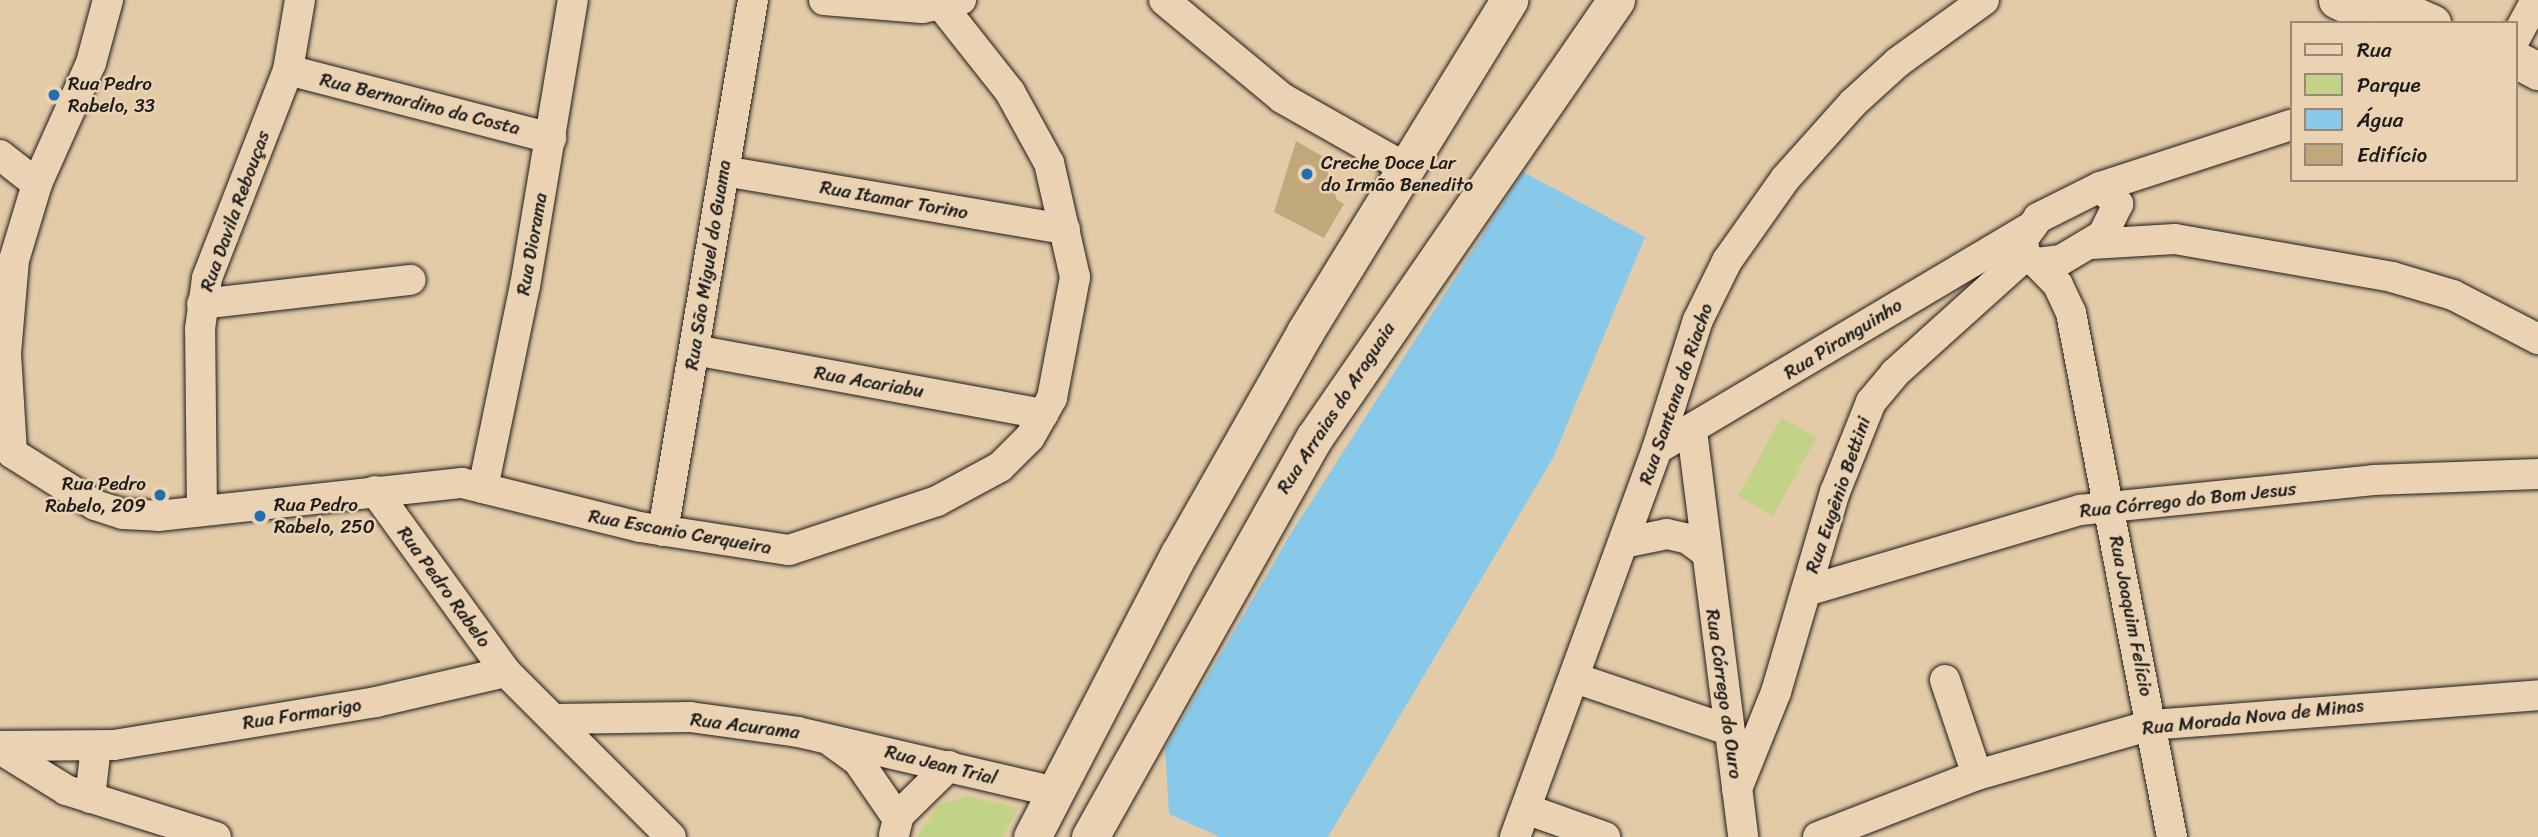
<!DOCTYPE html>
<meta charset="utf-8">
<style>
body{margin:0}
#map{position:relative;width:2538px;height:837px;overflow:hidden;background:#e4cba8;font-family:Sriracha,sans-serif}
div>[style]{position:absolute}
.green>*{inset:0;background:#c2d388}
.water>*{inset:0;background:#88c8e9}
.building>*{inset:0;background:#c0a87b}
.roads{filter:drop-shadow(0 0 2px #1c1c1c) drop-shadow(0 0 2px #1c1c1c)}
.minor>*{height:30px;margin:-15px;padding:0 15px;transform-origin:15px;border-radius:15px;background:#ead2b2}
.major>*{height:37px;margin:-18.5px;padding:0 18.5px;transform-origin:18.5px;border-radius:18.5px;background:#ead2b2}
.dots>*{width:19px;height:19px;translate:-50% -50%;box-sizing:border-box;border:4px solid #ead2b2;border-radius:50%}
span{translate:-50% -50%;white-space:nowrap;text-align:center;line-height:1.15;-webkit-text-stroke:5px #ead2b2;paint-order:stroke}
.poi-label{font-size:19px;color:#1c1c1c}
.left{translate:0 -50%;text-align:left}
.right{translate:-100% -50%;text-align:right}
.street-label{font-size:19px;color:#1c1c1c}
.legend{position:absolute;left:2290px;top:21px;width:228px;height:161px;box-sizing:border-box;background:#ead2b2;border:2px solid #988976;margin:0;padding:9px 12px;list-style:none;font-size:21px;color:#1c1c1c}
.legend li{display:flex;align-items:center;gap:14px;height:35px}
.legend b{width:35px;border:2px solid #988976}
</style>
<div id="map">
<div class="green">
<div style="clip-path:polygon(1781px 418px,1817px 437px,1773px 516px,1738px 496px)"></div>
<div style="clip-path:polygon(968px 796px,1018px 808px,1003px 837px,917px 837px,939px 804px)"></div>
</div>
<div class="water">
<div style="clip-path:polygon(1523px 172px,1645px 237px,1553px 458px,1328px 837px,1220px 837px,1169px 814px,1165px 749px,1293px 530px)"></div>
</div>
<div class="building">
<div style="clip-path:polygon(1296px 141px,1322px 156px,1337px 200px,1344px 204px,1324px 238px,1274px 212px)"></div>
</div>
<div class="roads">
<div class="minor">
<div style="left:108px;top:0;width:65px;rotate:105.1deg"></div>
<div style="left:91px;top:63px;width:133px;rotate:114.1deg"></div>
<div style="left:37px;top:184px;width:79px;rotate:106.8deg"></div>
<div style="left:14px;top:260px;width:94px;rotate:94.9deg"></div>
<div style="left:6px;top:354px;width:99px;rotate:86.5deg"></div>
<div style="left:12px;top:453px;width:98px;rotate:32.1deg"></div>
<div style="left:95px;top:505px;width:29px;rotate:18deg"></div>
<div style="left:123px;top:514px;width:35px;rotate:3deg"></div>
<div style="left:158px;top:516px;width:306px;rotate:-6.2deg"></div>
<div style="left:462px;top:483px;width:183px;rotate:13.9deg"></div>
<div style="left:640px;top:527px;width:151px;rotate:8.8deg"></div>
<div style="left:789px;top:550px;width:156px;rotate:-18.3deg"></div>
<div style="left:937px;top:501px;width:72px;rotate:-28.4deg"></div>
<div style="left:1000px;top:467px;width:42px;rotate:-45deg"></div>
<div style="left:1030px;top:437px;width:45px;rotate:-60.6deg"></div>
<div style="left:1052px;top:398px;width:123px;rotate:-79.2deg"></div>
<div style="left:1075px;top:277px;width:117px;rotate:-102.8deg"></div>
<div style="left:1049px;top:163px;width:81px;rotate:-118.8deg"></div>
<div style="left:1010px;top:92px;width:110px;rotate:-128.3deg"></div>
<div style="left:824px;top:0;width:98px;rotate:4.7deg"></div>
<div style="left:922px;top:8px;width:40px;rotate:-12deg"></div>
<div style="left:1164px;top:0;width:153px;rotate:39.7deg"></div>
<div style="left:1282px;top:98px;width:138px;rotate:29.5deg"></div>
<div style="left:2515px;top:39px;width:44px;rotate:-61.7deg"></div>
<div style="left:288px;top:70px;width:272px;rotate:14.5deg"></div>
<div style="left:0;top:155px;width:47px;rotate:38.1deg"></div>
<div style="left:724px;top:171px;width:346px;rotate:9.7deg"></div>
<div style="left:2100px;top:187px;width:25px;rotate:43deg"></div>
<div style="left:2118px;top:204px;width:34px;rotate:116deg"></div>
<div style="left:2103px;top:235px;width:49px;rotate:149.2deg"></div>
<div style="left:2061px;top:260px;width:24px;rotate:173deg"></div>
<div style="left:2037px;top:263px;width:14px;rotate:-150deg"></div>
<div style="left:2025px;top:256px;width:17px;rotate:-97deg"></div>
<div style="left:2023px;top:239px;width:26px;rotate:-54deg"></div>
<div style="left:2038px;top:218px;width:69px;rotate:-26.6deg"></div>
<div style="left:2100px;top:187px;width:201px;rotate:-18deg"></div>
<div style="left:2091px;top:244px;width:84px;rotate:-3.4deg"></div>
<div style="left:2175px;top:239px;width:220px;rotate:9.9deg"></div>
<div style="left:2392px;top:277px;width:64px;rotate:16.4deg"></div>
<div style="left:2453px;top:295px;width:96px;rotate:27.4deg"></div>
<div style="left:2037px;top:263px;width:30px;rotate:46deg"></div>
<div style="left:2058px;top:285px;width:31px;rotate:65deg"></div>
<div style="left:2071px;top:313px;width:534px;rotate:79.09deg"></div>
<div style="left:202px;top:304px;width:210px;rotate:-6.6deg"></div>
<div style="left:694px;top:350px;width:355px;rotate:10.4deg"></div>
<div style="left:1692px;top:431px;width:409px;rotate:82.8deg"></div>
<div style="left:1657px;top:449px;width:431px;rotate:-30.7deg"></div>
<div style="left:483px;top:488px;width:206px;rotate:-78.3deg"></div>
<div style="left:525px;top:286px;width:290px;rotate:-80.5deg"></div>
<div style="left:375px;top:491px;width:223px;rotate:54.1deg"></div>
<div style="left:506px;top:672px;width:233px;rotate:45deg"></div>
<div style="left:202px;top:511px;width:182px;rotate:-90.6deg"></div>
<div style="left:200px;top:329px;width:51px;rotate:-82.2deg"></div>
<div style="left:207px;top:278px;width:223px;rotate:-68.7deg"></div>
<div style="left:288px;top:70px;width:71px;rotate:-80.3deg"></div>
<div style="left:663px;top:531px;width:539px;rotate:-80.38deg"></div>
<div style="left:1623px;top:543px;width:45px;rotate:-11.6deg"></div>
<div style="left:1667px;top:534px;width:22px;rotate:13deg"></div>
<div style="left:1688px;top:539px;width:21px;rotate:37deg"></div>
<div style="left:1806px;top:591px;width:286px;rotate:-16.5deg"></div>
<div style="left:2080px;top:510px;width:295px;rotate:-5.8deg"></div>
<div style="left:2373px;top:480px;width:165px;rotate:-2.1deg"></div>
<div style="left:1575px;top:678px;width:163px;rotate:18.7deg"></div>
<div style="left:1945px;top:680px;width:100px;rotate:71.4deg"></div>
<div style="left:554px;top:719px;width:136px;rotate:-0.8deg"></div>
<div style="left:690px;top:717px;width:109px;rotate:7.9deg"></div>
<div style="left:798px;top:732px;width:265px;rotate:13.1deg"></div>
<div style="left:832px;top:742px;width:32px;rotate:36deg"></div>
<div style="left:858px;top:761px;width:70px;rotate:55.4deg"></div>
<div style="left:0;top:746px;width:114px;rotate:-0.5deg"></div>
<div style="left:114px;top:745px;width:266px;rotate:-9.3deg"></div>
<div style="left:376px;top:702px;width:133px;rotate:-13deg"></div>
<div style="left:0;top:749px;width:78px;rotate:31.8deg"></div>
<div style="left:66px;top:790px;width:157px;rotate:17.4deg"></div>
<div style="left:1737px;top:789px;width:105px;rotate:-68.1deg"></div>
<div style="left:1776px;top:692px;width:209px;rotate:-73.6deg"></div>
<div style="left:1835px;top:492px;width:97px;rotate:-68.2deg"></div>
<div style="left:1871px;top:402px;width:38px;rotate:-50deg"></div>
<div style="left:1895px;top:373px;width:175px;rotate:-42deg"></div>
<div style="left:90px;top:798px;width:52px;rotate:-83.4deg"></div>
<div style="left:1526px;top:809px;width:84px;rotate:19.5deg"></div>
<div style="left:894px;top:835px;width:21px;rotate:-76deg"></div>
<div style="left:899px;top:815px;width:70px;rotate:-44.4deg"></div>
<div style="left:1515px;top:837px;width:413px;rotate:-69.9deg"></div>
<div style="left:1657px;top:449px;width:135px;rotate:-72.4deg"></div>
<div style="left:1698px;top:320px;width:66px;rotate:-63.8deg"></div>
<div style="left:1727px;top:261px;width:100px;rotate:-54.7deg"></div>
<div style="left:1785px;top:179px;width:102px;rotate:-48.2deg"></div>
<div style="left:1853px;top:103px;width:61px;rotate:-42.3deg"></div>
<div style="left:1898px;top:62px;width:106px;rotate:-35.8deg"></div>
<div style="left:1818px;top:837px;width:171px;rotate:-21.3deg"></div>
<div style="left:1977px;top:775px;width:181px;rotate:-16deg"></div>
<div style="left:2151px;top:725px;width:388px;rotate:-4.4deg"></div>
</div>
<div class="major">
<div style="left:2337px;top:0;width:55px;rotate:24.7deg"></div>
<div style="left:2379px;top:0;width:58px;rotate:23.5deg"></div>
<div style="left:2515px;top:59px;width:26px;rotate:28deg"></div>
<div style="left:1032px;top:837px;width:319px;rotate:-62.6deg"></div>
<div style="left:1179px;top:554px;width:255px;rotate:-60.4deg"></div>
<div style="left:1305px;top:332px;width:390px;rotate:-58.4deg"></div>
<div style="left:1090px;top:837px;width:458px;rotate:-60.7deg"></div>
<div style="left:1314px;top:438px;width:532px;rotate:-55.41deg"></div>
</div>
</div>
<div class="dots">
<div style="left:54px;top:95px;background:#1f6fb2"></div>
<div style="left:1307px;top:174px;background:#1f6fb2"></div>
<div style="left:160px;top:495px;background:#1f6fb2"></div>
<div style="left:260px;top:516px;background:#1f6fb2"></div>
</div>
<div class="poi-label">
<span class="left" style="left:68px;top:95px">Rua Pedro<br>Rabelo, 33</span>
<span class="left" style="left:1321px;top:174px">Creche Doce Lar<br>do Irmão Benedito</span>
<span class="right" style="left:146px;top:495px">Rua Pedro<br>Rabelo, 209</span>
<span class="left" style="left:274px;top:516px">Rua Pedro<br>Rabelo, 250</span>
</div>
<div class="street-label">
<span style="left:420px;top:104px;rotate:14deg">Rua Bernardino da Costa</span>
<span style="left:894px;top:200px;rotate:10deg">Rua Itamar Torino</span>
<span style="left:235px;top:211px;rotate:-70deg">Rua Davila Rebouças</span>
<span style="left:532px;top:244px;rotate:-80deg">Rua Diorama</span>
<span style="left:708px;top:265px;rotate:-81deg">Rua São Miguel do Guama</span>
<span style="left:1843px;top:339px;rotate:-32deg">Rua Piranguinho</span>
<span style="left:869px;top:382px;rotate:10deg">Rua Acariabu</span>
<span style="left:1676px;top:394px;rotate:-71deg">Rua Santana do Riacho</span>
<span style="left:1336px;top:408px;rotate:-57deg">Rua Arraias do Araguaia</span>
<span style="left:1838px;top:495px;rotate:-71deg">Rua Eugênio Bettini</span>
<span style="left:2188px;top:500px;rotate:-6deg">Rua Córrego do Bom Jesus</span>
<span style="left:680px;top:532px;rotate:10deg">Rua Escanio Cerqueira</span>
<span style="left:444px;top:587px;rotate:54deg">Rua Pedro Rabelo</span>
<span style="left:2131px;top:616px;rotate:79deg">Rua Joaquim Felício</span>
<span style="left:1724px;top:694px;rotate:82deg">Rua Córrego do Ouro</span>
<span style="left:302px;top:714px;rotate:-9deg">Rua Formarigo</span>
<span style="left:2253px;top:717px;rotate:-6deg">Rua Morada Nova de Minas</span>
<span style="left:745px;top:726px;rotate:7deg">Rua Acurama</span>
<span style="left:941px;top:765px;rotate:14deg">Rua Jean Trial</span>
</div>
<ul class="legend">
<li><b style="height:9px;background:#ead2b2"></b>Rua</li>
<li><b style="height:19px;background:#c2d388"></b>Parque</li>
<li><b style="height:19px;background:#88c8e9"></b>Água</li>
<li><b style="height:19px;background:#c0a87b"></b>Edifício</li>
</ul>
</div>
